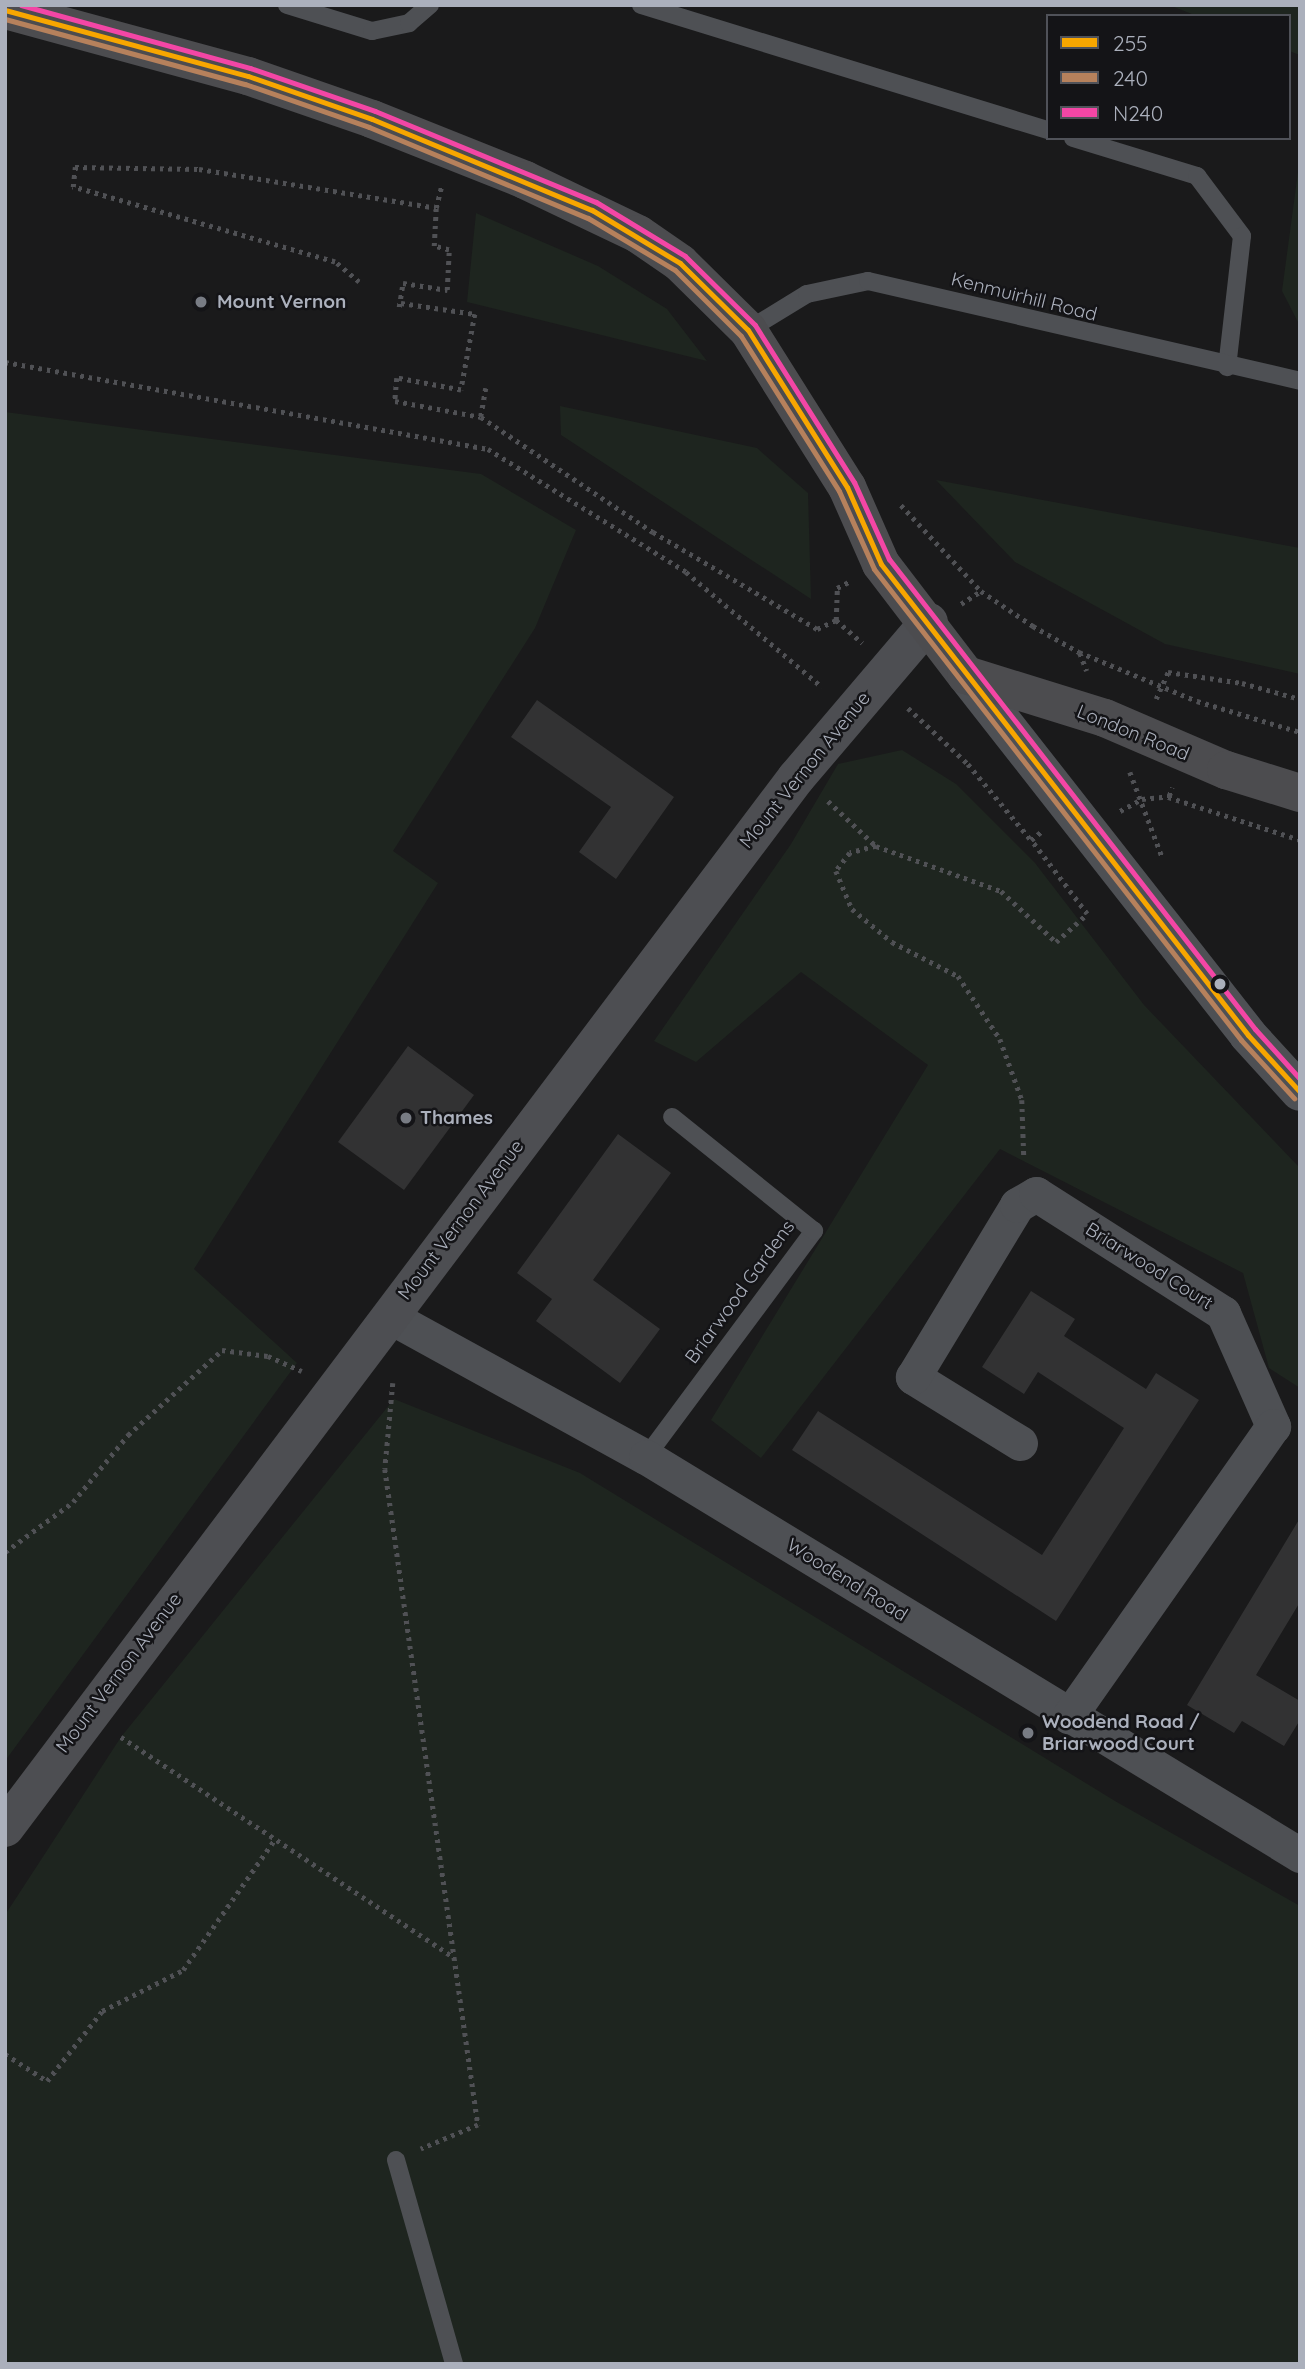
<!DOCTYPE html>
<style>
body{margin:0}
#map{position:relative;width:1305px;height:2369px;overflow:hidden;background:#1a1a1b;font-family:Quicksand,sans-serif}
div>[style]{position:absolute}
.green>*{inset:0;background:#1e251f}
.building>*{inset:0;background:#323233}
.path>*{height:4.5px;margin-top:-2.25px;transform-origin:0;background:repeating-linear-gradient(90deg,#505155 0 3.5px,transparent 0 8.5px)}
.service>*{height:18px;margin:-9px;padding:0 9px;transform-origin:9px;border-radius:9px;background:#4e5054}
.minor>*{height:35px;margin:-17.5px;padding:0 17.5px;transform-origin:17.5px;border-radius:17.5px;background:#4e5054}
.tertiary>*{height:38px;margin:-19px;padding:0 19px;transform-origin:19px;border-radius:19px;background:#4e5054}
.secondary>*{height:38px;margin:-19px;padding:0 19px;transform-origin:19px;border-radius:19px;background:#4d4e52}
.primary>*{height:38px;margin:-19px;padding:0 19px;transform-origin:19px;border-radius:19px;background:#4c4c4f}
.bus-1>*{height:5px;margin:-2.5px;padding:0 2.5px;transform-origin:2.5px;border-radius:2.5px;background:#f7a600}
.bus-2>*{height:5px;margin:-2.5px;padding:0 2.5px;transform-origin:2.5px;border-radius:2.5px;background:#b6815c}
.bus-3>*{height:5px;margin:-2.5px;padding:0 2.5px;transform-origin:2.5px;border-radius:2.5px;background:#f346a5}
.dots>*{width:19px;height:19px;translate:-50% -50%;box-sizing:border-box;border:4px solid #141417;border-radius:50%}
span{translate:-50% -50%;white-space:nowrap;text-align:center;line-height:1.15;-webkit-text-stroke:5px #141417;paint-order:stroke}
.street-label{font-size:19px;color:#abb0bc}
.poi-label{font-size:19px;color:#abb0bc;font-weight:700}
.left{translate:0 -50%;text-align:left}
.frame{position:absolute;inset:0;border:7px solid #abb0bc;pointer-events:none}
.legend{position:absolute;left:1046px;top:14px;width:245px;height:126px;box-sizing:border-box;background:#141417;border:2px solid #505259;margin:0;padding:9px 12px;list-style:none;font-size:21px;color:#abb0bc}
.legend li{display:flex;align-items:center;gap:14px;height:35px}
.legend b{width:35px;border:2px solid #505259}
</style>
<div id="map">
<div class="green">
<div style="clip-path:polygon(1169px 5px,1300px 5px,1300px 55px,1289px 51px,1289px 16px,1197px 16px)"></div>
<div style="clip-path:polygon(1300px 157px,1300px 326px,1282px 291px)"></div>
<div style="clip-path:polygon(476px 213px,598px 266px,667px 309px,707px 361px,467px 302px)"></div>
<div style="clip-path:polygon(560px 406px,757px 448px,808px 493px,811px 599px,561px 435px)"></div>
<div style="clip-path:polygon(5px 412px,481px 474px,576px 530px,535px 628px,393px 851px,438px 883px,194px 1269px,297px 1363px,5px 1761px)"></div>
<div style="clip-path:polygon(936px 480px,1300px 548px,1300px 674px,1165px 644px,1015px 562px)"></div>
<div style="clip-path:polygon(902px 750px,956px 784px,1035px 863px,1144px 1005px,1300px 1168px,1300px 1388px,1269px 1368px,1243px 1273px,1000px 1149px,761px 1458px,711px 1420px,928px 1065px,801px 972px,696px 1062px,654px 1041px,791px 844px,838px 764px)"></div>
<div style="clip-path:polygon(394px 1399px,580px 1473px,1115px 1801px,1300px 1906px,1300px 2364px,5px 2364px,5px 1915px,121px 1737px)"></div>
</div>
<div class="building">
<div style="clip-path:polygon(537px 700px,674px 797px,616px 879px,579px 852px,611px 807px,511px 737px)"></div>
<div style="clip-path:polygon(408px 1046px,474px 1095px,404px 1190px,338px 1142px)"></div>
<div style="clip-path:polygon(618px 1134px,671px 1173px,593px 1280px,660px 1329px,620px 1383px,536px 1321px,552px 1299px,517px 1273px)"></div>
<div style="clip-path:polygon(1031px 1291px,1075px 1319px,1064px 1336px,1146px 1389px,1156px 1373px,1199px 1400px,1056px 1621px,792px 1450px,818px 1411px,1042px 1555px,1124px 1428px,1038px 1372px,1024px 1394px,982px 1367px)"></div>
<div style="clip-path:polygon(1300px 1518px,1300px 1602px,1256px 1675px,1300px 1701px,1300px 1720px,1284px 1746px,1242px 1721px,1234px 1733px,1187px 1705px)"></div>
</div>
<div class="path">
<div style="left:359px;top:282px;width:31px;rotate:-140deg"></div>
<div style="left:335px;top:262px;width:273px;rotate:-164deg"></div>
<div style="left:73px;top:187px;width:20px;rotate:-84deg"></div>
<div style="left:75px;top:167px;width:124px;rotate:0.9deg"></div>
<div style="left:199px;top:169px;width:240px;rotate:9.3deg"></div>
<div style="left:436px;top:208px;width:21px;rotate:-76deg"></div>
<div style="left:401px;top:303px;width:75px;rotate:8.5deg"></div>
<div style="left:475px;top:314px;width:77px;rotate:100.4deg"></div>
<div style="left:461px;top:390px;width:65px;rotate:-169.4deg"></div>
<div style="left:397px;top:378px;width:23px;rotate:95deg"></div>
<div style="left:395px;top:401px;width:87px;rotate:10.5deg"></div>
<div style="left:399px;top:307px;width:24px;rotate:-81deg"></div>
<div style="left:403px;top:283px;width:45px;rotate:9deg"></div>
<div style="left:447px;top:290px;width:40px;rotate:-87.1deg"></div>
<div style="left:449px;top:250px;width:16px;rotate:-165deg"></div>
<div style="left:434px;top:246px;width:38px;rotate:-87deg"></div>
<div style="left:5px;top:362px;width:491px;rotate:10.2deg"></div>
<div style="left:488px;top:449px;width:233px;rotate:31.8deg"></div>
<div style="left:686px;top:572px;width:178px;rotate:40.2deg"></div>
<div style="left:486px;top:388px;width:29px;rotate:100deg"></div>
<div style="left:481px;top:417px;width:207px;rotate:33.8deg"></div>
<div style="left:653px;top:532px;width:191px;rotate:30.6deg"></div>
<div style="left:817px;top:629px;width:21px;rotate:-25deg"></div>
<div style="left:836px;top:620px;width:35px;rotate:41deg"></div>
<div style="left:901px;top:505px;width:117px;rotate:47.1deg"></div>
<div style="left:981px;top:591px;width:63px;rotate:33.9deg"></div>
<div style="left:1033px;top:626px;width:53px;rotate:29.5deg"></div>
<div style="left:1079px;top:652px;width:128px;rotate:22.6deg"></div>
<div style="left:1197px;top:701px;width:108px;rotate:16.8deg"></div>
<div style="left:961px;top:604px;width:24px;rotate:-33deg"></div>
<div style="left:836px;top:620px;width:32px;rotate:-88deg"></div>
<div style="left:837px;top:588px;width:13px;rotate:-27deg"></div>
<div style="left:1080px;top:653px;width:19px;rotate:69deg"></div>
<div style="left:1156px;top:699px;width:30px;rotate:-66deg"></div>
<div style="left:1168px;top:672px;width:75px;rotate:8.5deg"></div>
<div style="left:1242px;top:683px;width:60px;rotate:15.4deg"></div>
<div style="left:908px;top:708px;width:82px;rotate:43deg"></div>
<div style="left:968px;top:764px;width:99px;rotate:50.3deg"></div>
<div style="left:1031px;top:840px;width:13px;rotate:-39deg"></div>
<div style="left:1130px;top:772px;width:93px;rotate:69.2deg"></div>
<div style="left:1168px;top:797px;width:139px;rotate:18deg"></div>
<div style="left:828px;top:801px;width:66px;rotate:43.2deg"></div>
<div style="left:876px;top:846px;width:133px;rotate:19.8deg"></div>
<div style="left:1001px;top:891px;width:75px;rotate:42.8deg"></div>
<div style="left:1056px;top:942px;width:42px;rotate:-42.1deg"></div>
<div style="left:1087px;top:914px;width:93px;rotate:-127.1deg"></div>
<div style="left:1120px;top:811px;width:25px;rotate:-29deg"></div>
<div style="left:1142px;top:799px;width:27px;rotate:-6deg"></div>
<div style="left:1169px;top:796px;width:9px;rotate:-69deg"></div>
<div style="left:876px;top:846px;width:27px;rotate:165deg"></div>
<div style="left:850px;top:853px;width:23px;rotate:128deg"></div>
<div style="left:836px;top:871px;width:41px;rotate:67.2deg"></div>
<div style="left:852px;top:909px;width:52px;rotate:39.5deg"></div>
<div style="left:892px;top:942px;width:74px;rotate:27.3deg"></div>
<div style="left:958px;top:976px;width:76px;rotate:56.3deg"></div>
<div style="left:1000px;top:1039px;width:65px;rotate:70.2deg"></div>
<div style="left:1022px;top:1100px;width:58px;rotate:88deg"></div>
<div style="left:393px;top:1383px;width:86px;rotate:95.3deg"></div>
<div style="left:385px;top:1469px;width:663px;rotate:81.93deg"></div>
<div style="left:478px;top:2125px;width:62px;rotate:157.2deg"></div>
<div style="left:5px;top:1552px;width:84px;rotate:-36.3deg"></div>
<div style="left:73px;top:1502px;width:87px;rotate:-50.6deg"></div>
<div style="left:128px;top:1435px;width:127px;rotate:-42.1deg"></div>
<div style="left:222px;top:1350px;width:46px;rotate:7.4deg"></div>
<div style="left:268px;top:1356px;width:37px;rotate:24deg"></div>
<div style="left:121px;top:1737px;width:397px;rotate:33.5deg"></div>
<div style="left:5px;top:2054px;width:50px;rotate:32.7deg"></div>
<div style="left:47px;top:2081px;width:89px;rotate:-51.8deg"></div>
<div style="left:102px;top:2011px;width:91px;rotate:-26.8deg"></div>
<div style="left:183px;top:1970px;width:160px;rotate:-54.9deg"></div>
</div>
<div class="service">
<div style="left:287px;top:5px;width:89px;rotate:17deg"></div>
<div style="left:372px;top:31px;width:38px;rotate:-12deg"></div>
<div style="left:409px;top:23px;width:28px;rotate:-41deg"></div>
<div style="left:641px;top:5px;width:426px;rotate:17.1deg"></div>
<div style="left:1073px;top:138px;width:130px;rotate:17deg"></div>
<div style="left:1197px;top:176px;width:75px;rotate:53.1deg"></div>
<div style="left:1242px;top:236px;width:132px;rotate:96.5deg"></div>
<div style="left:748px;top:330px;width:69px;rotate:-31.4deg"></div>
<div style="left:807px;top:294px;width:62px;rotate:-12deg"></div>
<div style="left:868px;top:281px;width:443px;rotate:13deg"></div>
<div style="left:646px;top:1457px;width:282px;rotate:-53.4deg"></div>
<div style="left:814px;top:1231px;width:182px;rotate:-141.2deg"></div>
<div style="left:396px;top:2160px;width:212px;rotate:74.1deg"></div>
</div>
<div class="minor">
<div style="left:389px;top:1316px;width:293px;rotate:28.8deg"></div>
<div style="left:646px;top:1457px;width:766px;rotate:31.32deg"></div>
<div style="left:1020px;top:1443px;width:126px;rotate:-148.3deg"></div>
<div style="left:913px;top:1377px;width:201px;rotate:-58.8deg"></div>
<div style="left:1017px;top:1205px;width:22px;rotate:-30deg"></div>
<div style="left:1036px;top:1194px;width:222px;rotate:32.5deg"></div>
<div style="left:1223px;top:1313px;width:124px;rotate:66.1deg"></div>
<div style="left:1273px;top:1426px;width:355px;rotate:125.1deg"></div>
</div>
<div class="tertiary">
<div style="left:966px;top:675px;width:457px;rotate:51.9deg"></div>
<div style="left:1248px;top:1035px;width:77px;rotate:47.6deg"></div>
</div>
<div class="secondary">
<div style="left:5px;top:1828px;width:1315px;rotate:-53.01deg"></div>
<div style="left:796px;top:778px;width:205px;rotate:-49.6deg"></div>
</div>
<div class="primary">
<div style="left:5px;top:10px;width:252px;rotate:15.2deg"></div>
<div style="left:248px;top:76px;width:131px;rotate:19.1deg"></div>
<div style="left:372px;top:119px;width:165px;rotate:21.7deg"></div>
<div style="left:525px;top:180px;width:125px;rotate:25.5deg"></div>
<div style="left:638px;top:234px;width:51px;rotate:34.6deg"></div>
<div style="left:680px;top:263px;width:95px;rotate:44.6deg"></div>
<div style="left:748px;top:330px;width:186px;rotate:57.8deg"></div>
<div style="left:847px;top:487px;width:84px;rotate:66.2deg"></div>
<div style="left:881px;top:564px;width:140px;rotate:52.6deg"></div>
<div style="left:966px;top:675px;width:145px;rotate:17.2deg"></div>
<div style="left:1105px;top:718px;width:132px;rotate:23.3deg"></div>
<div style="left:1226px;top:770px;width:77px;rotate:17.3deg"></div>
</div>
<div class="bus-1">
<div style="left:5px;top:10px;width:252px;rotate:15.2deg"></div>
<div style="left:248px;top:76px;width:131px;rotate:19.1deg"></div>
<div style="left:372px;top:119px;width:238px;rotate:22.5deg"></div>
<div style="left:592px;top:210px;width:103px;rotate:31.1deg"></div>
<div style="left:680px;top:263px;width:95px;rotate:44.6deg"></div>
<div style="left:748px;top:330px;width:186px;rotate:57.8deg"></div>
<div style="left:847px;top:487px;width:84px;rotate:66.2deg"></div>
<div style="left:881px;top:564px;width:597px;rotate:52.07deg"></div>
<div style="left:1248px;top:1035px;width:77px;rotate:47.6deg"></div>
</div>
<div class="bus-2">
<div style="left:5px;top:19px;width:249px;rotate:15.2deg"></div>
<div style="left:245px;top:84px;width:131px;rotate:19.1deg"></div>
<div style="left:369px;top:127px;width:237px;rotate:22.6deg"></div>
<div style="left:588px;top:218px;width:101px;rotate:30.9deg"></div>
<div style="left:675px;top:270px;width:93px;rotate:45deg"></div>
<div style="left:741px;top:336px;width:183px;rotate:57.7deg"></div>
<div style="left:839px;top:491px;width:85px;rotate:65.8deg"></div>
<div style="left:874px;top:569px;width:597px;rotate:52.07deg"></div>
<div style="left:1241px;top:1040px;width:79px;rotate:47.6deg"></div>
</div>
<div class="bus-3">
<div style="left:21px;top:5px;width:238px;rotate:15.4deg"></div>
<div style="left:250px;top:68px;width:132px;rotate:19deg"></div>
<div style="left:375px;top:111px;width:239px;rotate:22.4deg"></div>
<div style="left:596px;top:202px;width:104px;rotate:31.2deg"></div>
<div style="left:685px;top:256px;width:98px;rotate:44.6deg"></div>
<div style="left:755px;top:325px;width:186px;rotate:57.8deg"></div>
<div style="left:854px;top:482px;width:85px;rotate:65.6deg"></div>
<div style="left:889px;top:559px;width:596px;rotate:52.09deg"></div>
<div style="left:1255px;top:1029px;width:67px;rotate:48deg"></div>
</div>
<div class="dots">
<div style="left:201px;top:302px;background:#787c84"></div>
<div style="left:1220px;top:984px;background:#abb0bc"></div>
<div style="left:406px;top:1118px;background:#787c84"></div>
<div style="left:1028px;top:1733px;background:#787c84"></div>
</div>
<div class="street-label">
<span style="left:1024px;top:297px;rotate:14deg">Kenmuirhill Road</span>
<span style="left:1133px;top:733px;rotate:22deg">London Road</span>
<span style="left:805px;top:770px;rotate:-51deg">Mount Vernon Avenue</span>
<span style="left:461px;top:1220px;rotate:-53deg">Mount Vernon Avenue</span>
<span style="left:1149px;top:1266px;rotate:32deg">Briarwood Court</span>
<span style="left:740px;top:1292px;rotate:-54deg">Briarwood Gardens</span>
<span style="left:847px;top:1580px;rotate:32deg">Woodend Road</span>
<span style="left:119px;top:1673px;rotate:-53deg">Mount Vernon Avenue</span>
</div>
<div class="poi-label">
<span class="left" style="left:217px;top:302px">Mount Vernon</span>
<span class="left" style="left:420px;top:1118px">Thames</span>
<span class="left" style="left:1042px;top:1733px">Woodend Road /<br>Briarwood Court</span>
</div>
<div class="frame"></div>
<ul class="legend">
<li><b style="height:9px;background:#f7a600"></b>255</li>
<li><b style="height:9px;background:#b6815c"></b>240</li>
<li><b style="height:9px;background:#f346a5"></b>N240</li>
</ul>
</div>
